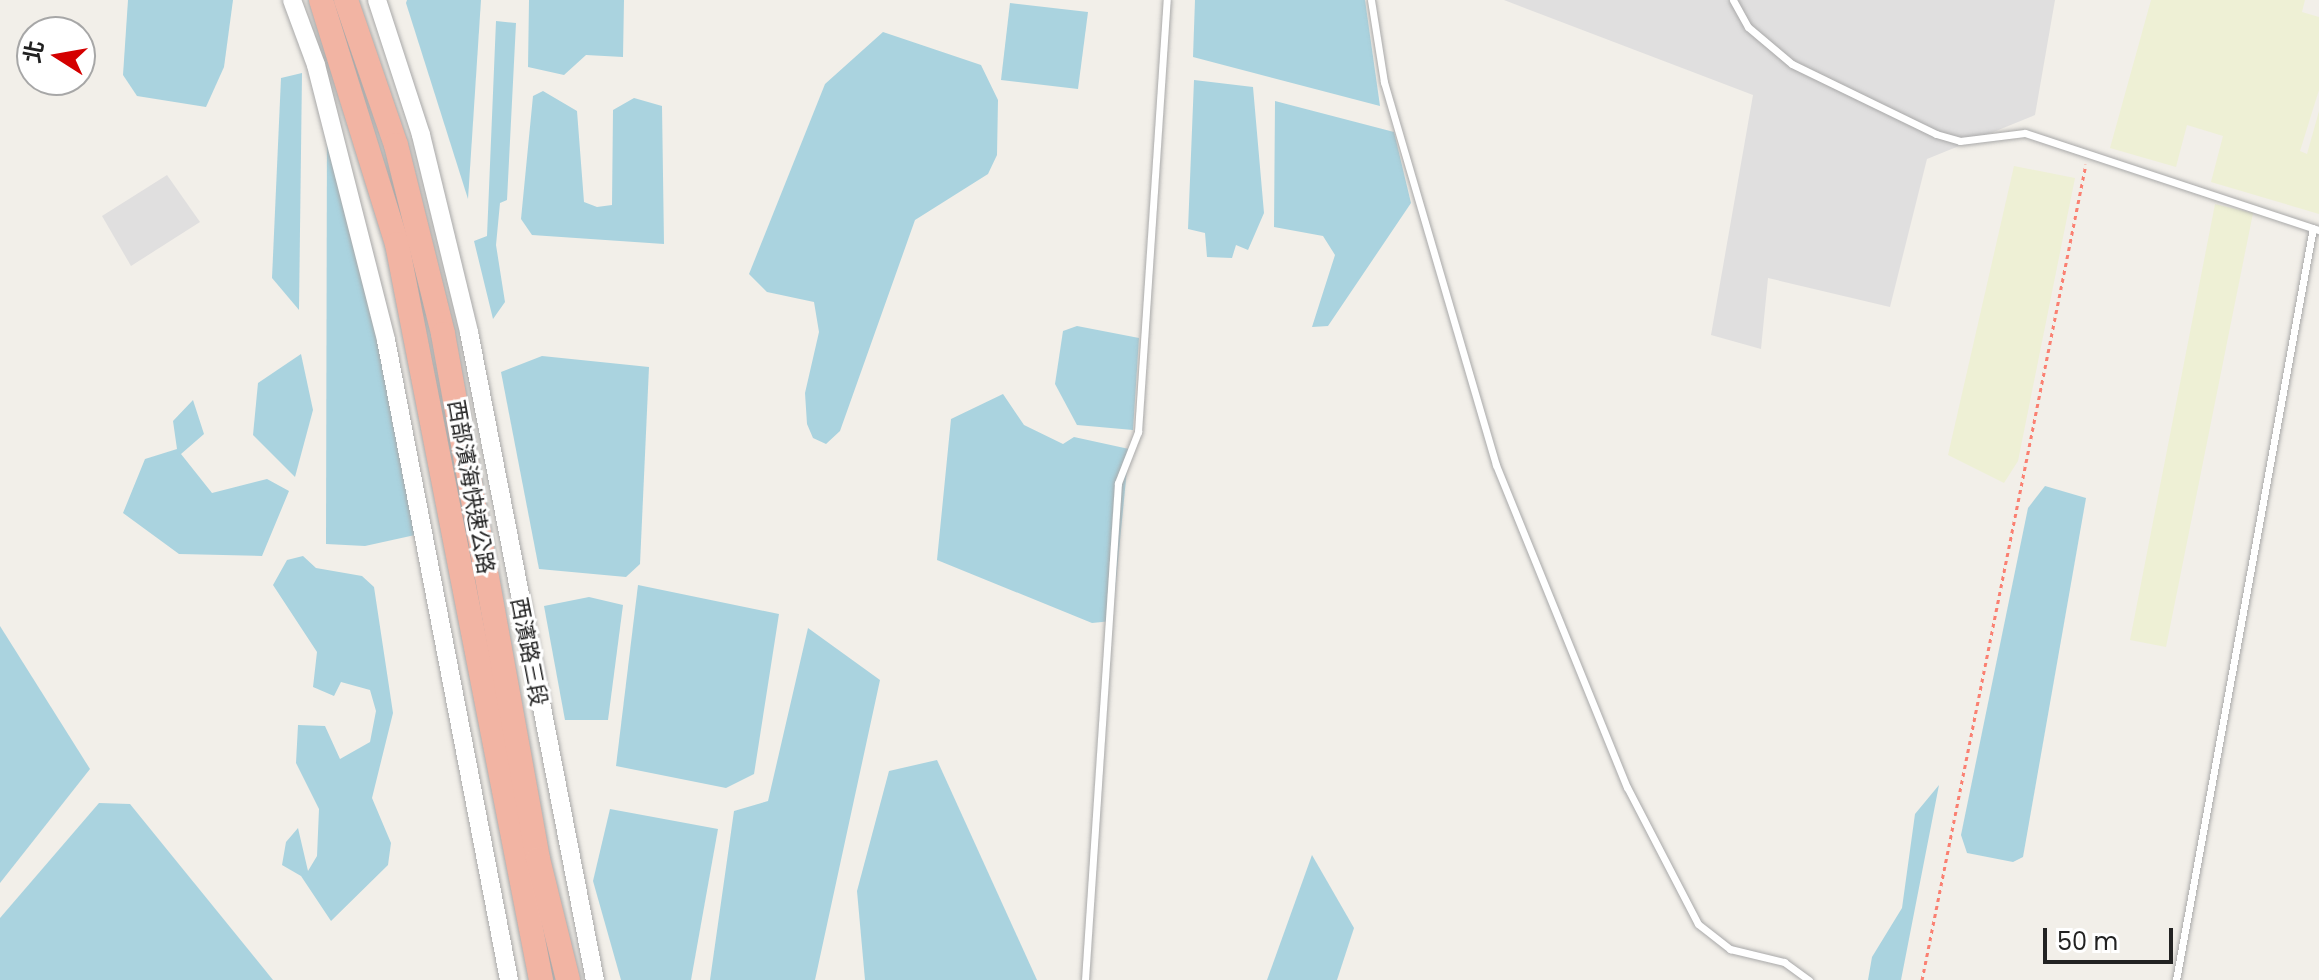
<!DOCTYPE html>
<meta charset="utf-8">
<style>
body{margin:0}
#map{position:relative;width:2319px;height:980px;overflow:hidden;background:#f2efe9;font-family:Poppins,"Noto Sans TC",sans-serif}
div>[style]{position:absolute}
.residential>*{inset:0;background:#e0dfdf}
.farmland>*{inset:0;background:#eef0d5}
.water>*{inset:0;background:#aad3df}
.path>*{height:3px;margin-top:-1.5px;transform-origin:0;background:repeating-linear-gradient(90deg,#fa8072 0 4px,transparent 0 8px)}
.roads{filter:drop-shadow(0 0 2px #a9a9a9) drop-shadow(0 0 2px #a9a9a9)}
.service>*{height:7px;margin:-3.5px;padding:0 3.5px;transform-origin:3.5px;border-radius:3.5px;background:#fff}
.tertiary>*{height:18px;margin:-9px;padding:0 9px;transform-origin:9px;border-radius:9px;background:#fff}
.trunk>*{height:24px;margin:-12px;padding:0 12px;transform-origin:12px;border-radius:12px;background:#f2b4a3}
span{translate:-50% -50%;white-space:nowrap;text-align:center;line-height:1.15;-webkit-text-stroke:6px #fff;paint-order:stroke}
.street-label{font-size:22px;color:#222}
.north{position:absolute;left:16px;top:16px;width:80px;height:80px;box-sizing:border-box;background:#fff;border:2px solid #a7a7a7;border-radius:50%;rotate:281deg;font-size:22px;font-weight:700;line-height:32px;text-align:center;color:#222}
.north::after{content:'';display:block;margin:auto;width:28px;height:36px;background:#d40000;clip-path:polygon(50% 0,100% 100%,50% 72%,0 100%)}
.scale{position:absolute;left:2043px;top:928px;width:130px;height:36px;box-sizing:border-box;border:4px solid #222;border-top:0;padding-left:10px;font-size:24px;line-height:28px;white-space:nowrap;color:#222;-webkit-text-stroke:6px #fff;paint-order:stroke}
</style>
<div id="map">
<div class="residential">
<div style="clip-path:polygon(1504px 0,2055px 0,2035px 115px,1927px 159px,1890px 307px,1768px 278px,1761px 349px,1711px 335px,1753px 95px)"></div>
<div style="clip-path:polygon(167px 175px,200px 222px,131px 266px,102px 216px)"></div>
</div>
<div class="farmland">
<div style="clip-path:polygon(2151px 0,2305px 0,2302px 12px,2319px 17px,2319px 90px,2300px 151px,2307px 154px,2319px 111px,2319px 214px,2211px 182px,2223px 136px,2187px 125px,2176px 167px,2110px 148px)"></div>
<div style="clip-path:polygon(2014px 166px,2075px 178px,2018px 461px,2004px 483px,1948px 455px)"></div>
<div style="clip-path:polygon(2215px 204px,2253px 213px,2166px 647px,2130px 640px)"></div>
</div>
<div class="water">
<div style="clip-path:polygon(128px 0,233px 0,224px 67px,206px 107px,137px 96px,123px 75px)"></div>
<div style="clip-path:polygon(407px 0,481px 0,468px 199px,406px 3px)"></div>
<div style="clip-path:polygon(529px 0,624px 0,623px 57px,586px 55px,564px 75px,528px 67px)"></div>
<div style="clip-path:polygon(1195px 0,1365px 0,1380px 106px,1193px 57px)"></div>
<div style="clip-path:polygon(1010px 3px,1088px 12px,1078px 89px,1001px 80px)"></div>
<div style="clip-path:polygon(496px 21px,516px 23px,507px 200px,500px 203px,496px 245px,505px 302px,493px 319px,474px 241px,487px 236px)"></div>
<div style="clip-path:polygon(883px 32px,981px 65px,998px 100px,997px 155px,988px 174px,915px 220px,840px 431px,826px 444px,813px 438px,807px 424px,805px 393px,819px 332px,814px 302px,767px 292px,749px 274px,825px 84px)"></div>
<div style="clip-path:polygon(302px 73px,299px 310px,272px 278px,281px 78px)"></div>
<div style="clip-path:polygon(1194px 80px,1253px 87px,1264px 213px,1248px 250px,1236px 245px,1232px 258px,1207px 257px,1205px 233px,1188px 229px)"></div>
<div style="clip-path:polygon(543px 91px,577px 111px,584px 202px,597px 207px,612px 205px,613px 110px,634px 98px,662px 106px,664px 244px,532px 235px,521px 219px,533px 96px)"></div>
<div style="clip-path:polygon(1275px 101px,1394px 132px,1411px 203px,1328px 326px,1312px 327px,1335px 255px,1323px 236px,1274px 227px)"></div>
<div style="clip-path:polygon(327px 123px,341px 136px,415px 535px,365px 546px,326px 544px)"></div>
<div style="clip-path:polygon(1077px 326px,1139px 338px,1133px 430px,1077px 425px,1055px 384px,1063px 331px)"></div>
<div style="clip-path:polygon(301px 354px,313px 410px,295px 477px,253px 435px,258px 383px)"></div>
<div style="clip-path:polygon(542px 356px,649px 367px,640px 564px,626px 577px,539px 569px,501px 372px)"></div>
<div style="clip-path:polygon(1003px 394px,1024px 425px,1063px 444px,1074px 437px,1129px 449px,1112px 621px,1092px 623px,937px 560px,951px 419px)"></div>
<div style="clip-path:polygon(193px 400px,204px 434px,181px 454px,212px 493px,267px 479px,289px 491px,262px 556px,179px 554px,123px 513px,145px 459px,177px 449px,173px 421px)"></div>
<div style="clip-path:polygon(2045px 486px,2086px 498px,2023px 857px,2013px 862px,1967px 853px,1961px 835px,2028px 508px)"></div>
<div style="clip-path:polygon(303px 556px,316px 568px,362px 576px,374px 587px,393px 713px,372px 798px,391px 843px,388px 865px,331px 921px,301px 876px,282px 865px,286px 842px,298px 828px,308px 871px,317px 856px,319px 809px,296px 763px,298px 725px,325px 726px,340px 759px,370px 742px,376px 711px,370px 690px,341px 682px,334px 696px,313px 687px,317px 652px,273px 585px,287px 560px)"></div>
<div style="clip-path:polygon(638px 585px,779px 614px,754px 774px,726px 788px,616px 766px)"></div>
<div style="clip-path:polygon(589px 597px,623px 605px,608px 720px,565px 720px,544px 606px)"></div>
<div style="clip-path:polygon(0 626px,90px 769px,0 883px)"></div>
<div style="clip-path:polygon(808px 628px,880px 680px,815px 980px,710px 980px,734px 811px,768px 801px)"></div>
<div style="clip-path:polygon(937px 760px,1037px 980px,865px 980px,857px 891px,889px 771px)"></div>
<div style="clip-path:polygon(1939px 785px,1901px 980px,1868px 980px,1872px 957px,1902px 908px,1915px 814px)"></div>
<div style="clip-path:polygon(99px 803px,130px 804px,273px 980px,0 980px,0 918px)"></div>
<div style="clip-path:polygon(610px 809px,718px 829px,691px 980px,621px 980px,593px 881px)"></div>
<div style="clip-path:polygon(1312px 855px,1354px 928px,1337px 980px,1267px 980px)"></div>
</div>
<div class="path">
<div style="left:1922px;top:980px;width:832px;rotate:-78.64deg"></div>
</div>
<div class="roads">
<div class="service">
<div style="left:1371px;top:0;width:83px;rotate:81deg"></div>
<div style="left:1384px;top:82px;width:399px;rotate:73.7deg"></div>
<div style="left:1496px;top:465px;width:348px;rotate:67.9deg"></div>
<div style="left:1627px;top:787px;width:154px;rotate:62.6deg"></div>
<div style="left:1698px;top:924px;width:41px;rotate:38deg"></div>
<div style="left:1730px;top:949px;width:56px;rotate:13.5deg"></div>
<div style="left:1784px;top:962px;width:31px;rotate:36deg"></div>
<div style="left:1733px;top:0;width:31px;rotate:61deg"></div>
<div style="left:1748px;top:27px;width:57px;rotate:40.1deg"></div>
<div style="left:1792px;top:64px;width:160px;rotate:25.9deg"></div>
<div style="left:1936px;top:134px;width:25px;rotate:16deg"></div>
<div style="left:1960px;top:141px;width:65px;rotate:-7deg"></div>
<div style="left:2025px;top:133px;width:310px;rotate:18.3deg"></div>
<div style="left:1085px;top:980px;width:498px;rotate:-86.2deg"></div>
<div style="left:1118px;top:483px;width:55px;rotate:-68.6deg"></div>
<div style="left:1138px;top:432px;width:433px;rotate:-86.2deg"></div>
<div style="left:2176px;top:980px;width:764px;rotate:-79.68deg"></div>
</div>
<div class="tertiary">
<div style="left:292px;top:0;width:69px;rotate:69.7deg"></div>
<div style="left:316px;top:65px;width:284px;rotate:75.7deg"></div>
<div style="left:386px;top:340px;width:652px;rotate:79.12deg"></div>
<div style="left:377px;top:0;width:142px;rotate:71.9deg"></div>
<div style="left:421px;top:135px;width:203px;rotate:76.3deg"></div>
<div style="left:469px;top:332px;width:660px;rotate:79deg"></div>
</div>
<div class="trunk">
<div style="left:321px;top:0;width:256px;rotate:72.7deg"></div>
<div style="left:397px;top:244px;width:750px;rotate:78.93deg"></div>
<div style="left:346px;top:0;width:153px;rotate:71deg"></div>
<div style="left:396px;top:145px;width:195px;rotate:76deg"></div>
<div style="left:443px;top:334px;width:534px;rotate:79.74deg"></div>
<div style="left:538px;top:859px;width:125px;rotate:76.1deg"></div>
</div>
</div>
<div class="street-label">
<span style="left:471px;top:487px;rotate:80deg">西部濱海快速公路</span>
<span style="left:529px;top:652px;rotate:79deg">西濱路三段</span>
</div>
<div class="north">北</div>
<div class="scale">50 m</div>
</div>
